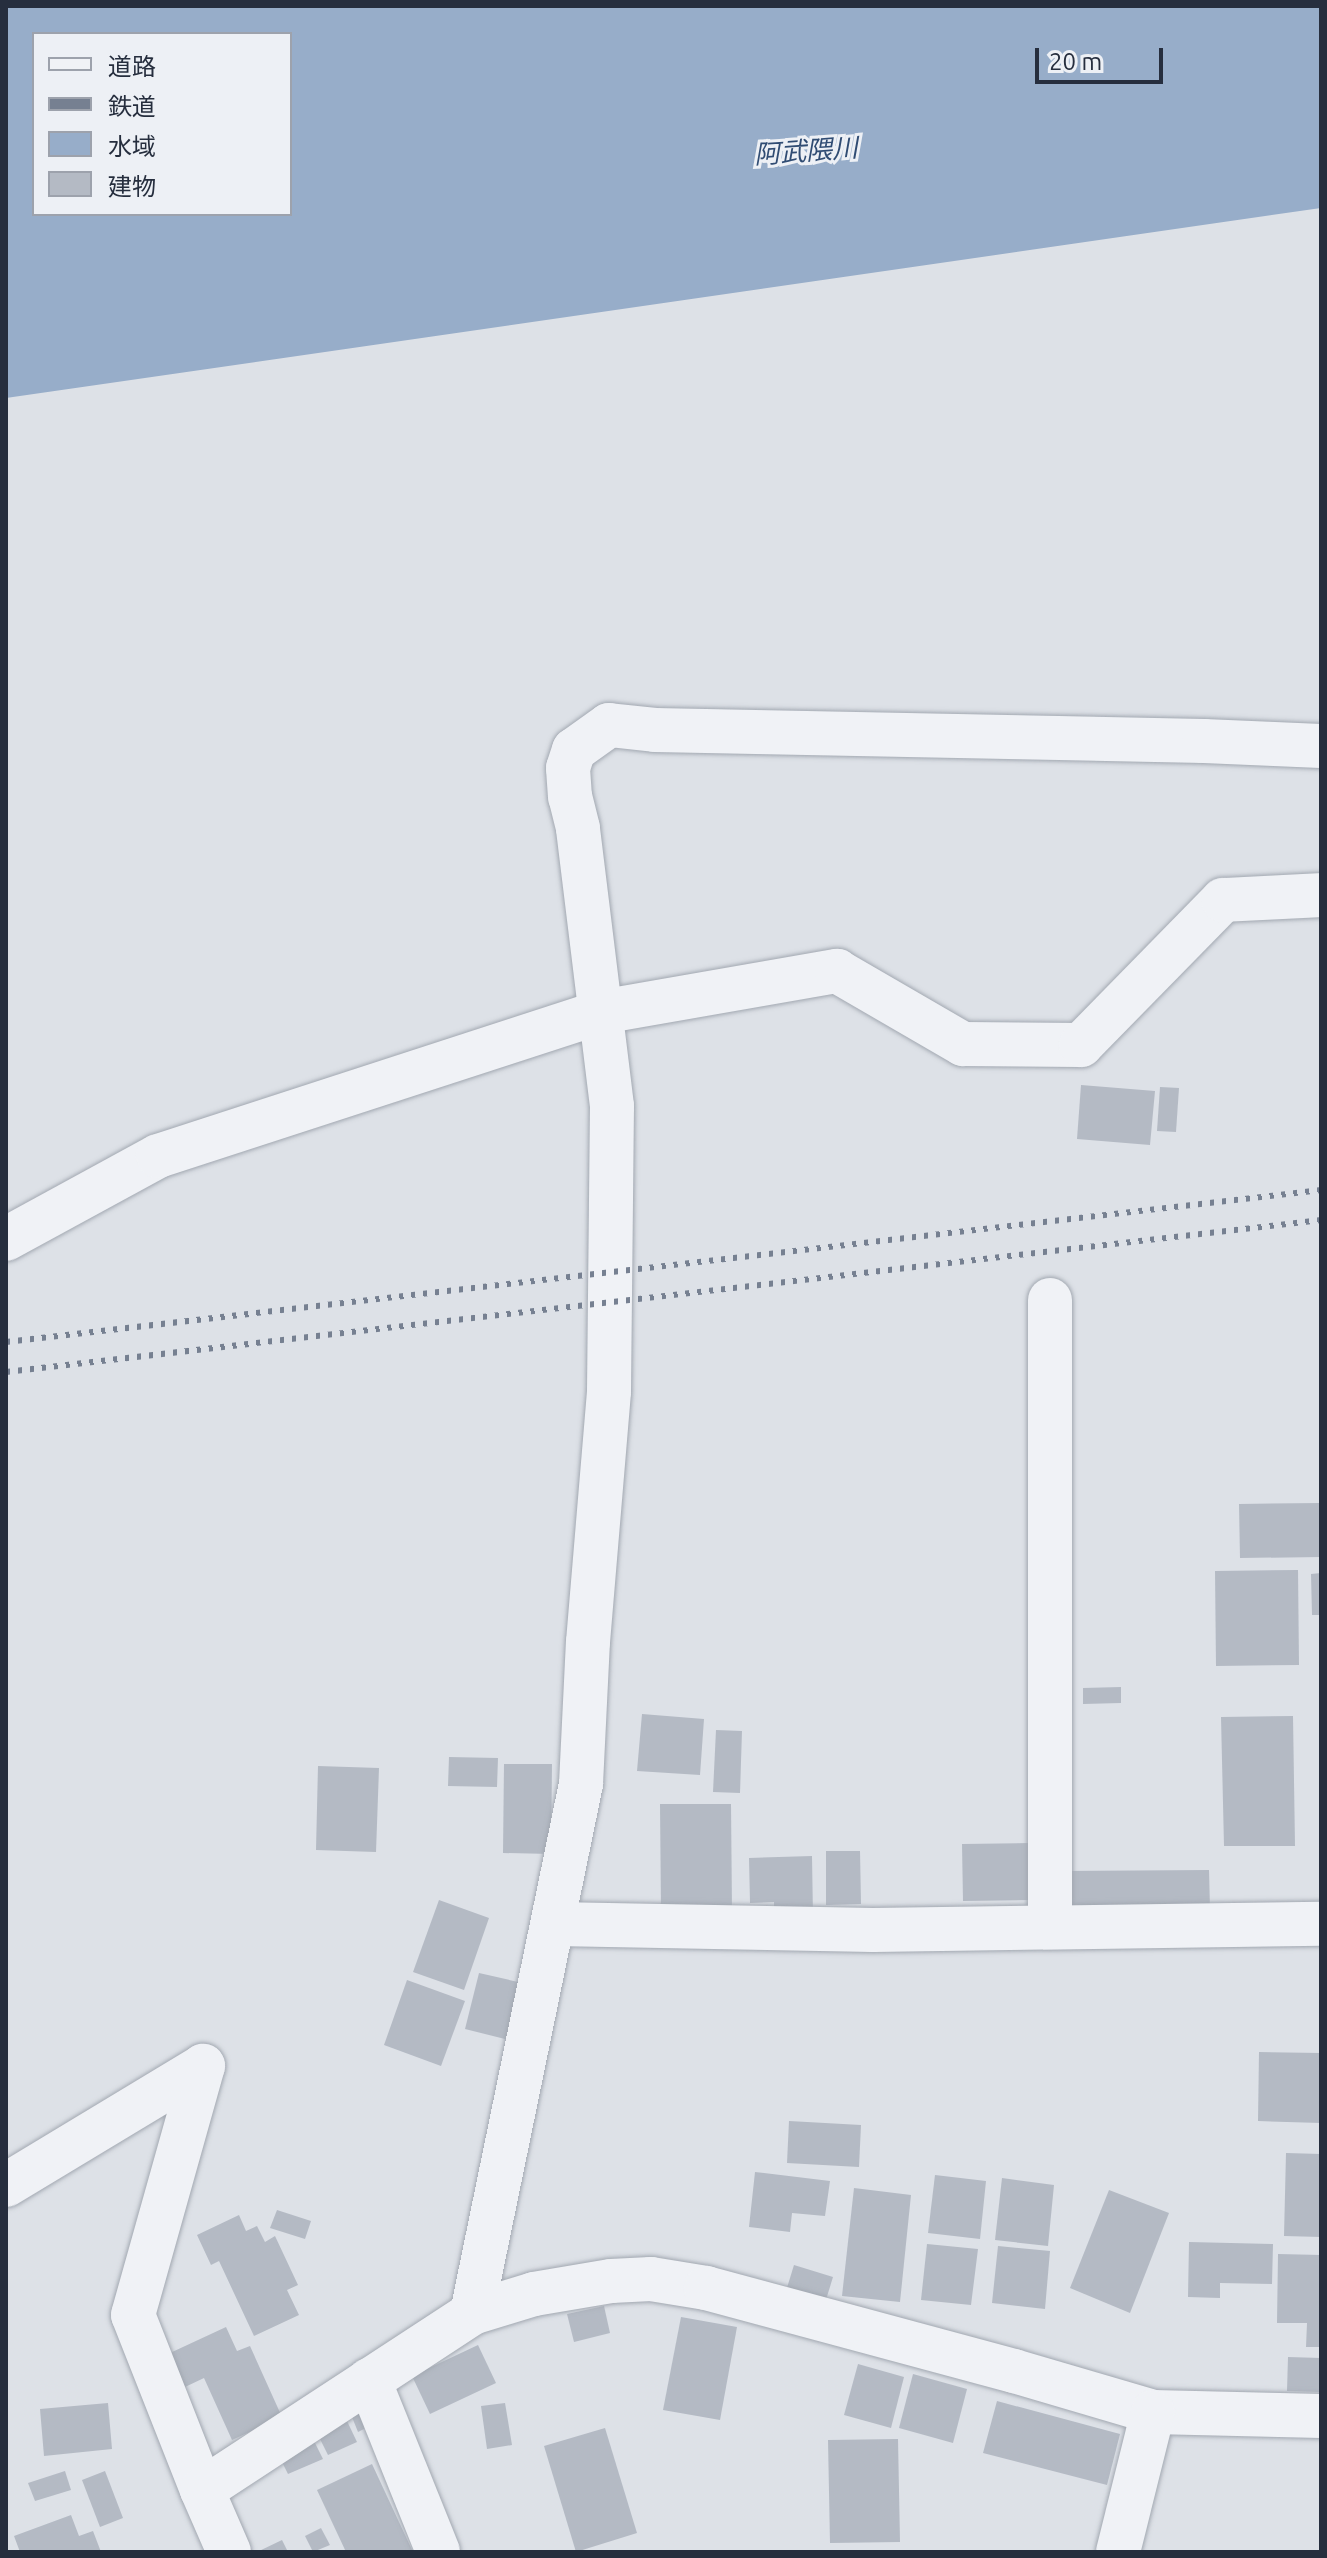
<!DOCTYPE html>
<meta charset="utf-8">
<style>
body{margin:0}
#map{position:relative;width:1327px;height:2558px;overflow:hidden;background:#dde1e7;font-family:Ubuntu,"Noto Sans JP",sans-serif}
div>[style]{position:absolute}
.water>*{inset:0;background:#97adc9}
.building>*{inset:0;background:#b4bac4}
.roads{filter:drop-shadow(0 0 2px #a2a8b1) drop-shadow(0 0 2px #a2a8b1)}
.minor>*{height:44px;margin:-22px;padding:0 22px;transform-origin:22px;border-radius:22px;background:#f0f2f6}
.rail>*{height:6px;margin-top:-3px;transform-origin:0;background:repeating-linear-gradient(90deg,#768091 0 4px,transparent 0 12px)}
span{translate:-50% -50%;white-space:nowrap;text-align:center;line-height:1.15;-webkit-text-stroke:6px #edf0f5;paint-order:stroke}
.water-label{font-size:26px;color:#304c73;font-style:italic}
.frame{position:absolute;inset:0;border:8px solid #262e3e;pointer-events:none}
.legend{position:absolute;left:32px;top:32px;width:260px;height:184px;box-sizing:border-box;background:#edf0f5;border:2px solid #9da2ac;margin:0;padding:10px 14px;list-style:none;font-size:24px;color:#262e3e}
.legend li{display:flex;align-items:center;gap:16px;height:40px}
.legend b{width:40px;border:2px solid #9da2ac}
.scale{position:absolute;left:1035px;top:48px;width:128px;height:36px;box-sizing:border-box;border:4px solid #262e3e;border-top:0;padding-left:10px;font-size:24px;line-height:28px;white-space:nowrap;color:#262e3e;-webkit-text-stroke:6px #edf0f5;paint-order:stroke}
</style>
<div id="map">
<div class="water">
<div style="clip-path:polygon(evenodd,6px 6px,1321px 6px,1321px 208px,6px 398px,6px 6px,34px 34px,290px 34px,290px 214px,34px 214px,34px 34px)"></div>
</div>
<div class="building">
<div style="clip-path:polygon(1081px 1085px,1155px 1091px,1150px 1145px,1077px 1139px)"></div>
<div style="clip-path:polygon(1160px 1087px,1179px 1088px,1176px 1132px,1157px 1131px)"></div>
<div style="clip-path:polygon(1321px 1503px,1321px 1557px,1240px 1558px,1239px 1504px)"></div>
<div style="clip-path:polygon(1298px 1570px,1299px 1665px,1216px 1666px,1215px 1571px)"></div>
<div style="clip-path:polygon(1321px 1573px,1321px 1615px,1312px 1615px,1311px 1574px)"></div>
<div style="clip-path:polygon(1121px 1687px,1121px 1703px,1083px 1704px,1083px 1688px)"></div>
<div style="clip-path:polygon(642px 1714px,704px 1719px,700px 1775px,637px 1771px)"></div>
<div style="clip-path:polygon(1293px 1716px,1295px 1846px,1224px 1846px,1221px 1717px)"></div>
<div style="clip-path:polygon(716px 1730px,742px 1731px,740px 1793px,713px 1792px)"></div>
<div style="clip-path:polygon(449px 1757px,498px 1758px,497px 1787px,448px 1786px)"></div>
<div style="clip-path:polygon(504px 1764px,552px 1764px,551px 1854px,503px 1853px)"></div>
<div style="clip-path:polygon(318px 1766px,379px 1768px,376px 1852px,316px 1850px)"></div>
<div style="clip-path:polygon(660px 1804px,731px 1804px,732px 1911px,661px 1911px)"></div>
<div style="clip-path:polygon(1030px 1843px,1031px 1900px,963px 1901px,962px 1844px)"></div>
<div style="clip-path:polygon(826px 1851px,860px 1851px,861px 1904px,826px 1905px)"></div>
<div style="clip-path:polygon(812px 1856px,813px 1917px,774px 1917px,774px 1902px,750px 1903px,749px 1858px)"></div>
<div style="clip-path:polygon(1209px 1870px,1210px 1909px,1061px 1911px,1061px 1871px)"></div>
<div style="clip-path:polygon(439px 1900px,489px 1918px,464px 1990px,413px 1972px)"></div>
<div style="clip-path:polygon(479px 1973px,527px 1984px,513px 2041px,465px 2029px)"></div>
<div style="clip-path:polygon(407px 1980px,465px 2001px,441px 2066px,384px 2045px)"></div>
<div style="clip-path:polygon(1259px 2052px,1321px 2053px,1321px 2123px,1258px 2121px)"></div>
<div style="clip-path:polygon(789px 2121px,861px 2125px,859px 2167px,787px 2163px)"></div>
<div style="clip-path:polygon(1286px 2153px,1321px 2154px,1321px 2237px,1284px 2236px)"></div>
<div style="clip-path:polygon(755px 2172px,830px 2181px,825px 2216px,792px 2213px,790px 2232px,749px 2227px)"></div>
<div style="clip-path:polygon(935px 2175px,986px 2181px,980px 2239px,928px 2233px)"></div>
<div style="clip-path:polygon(1002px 2178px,1054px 2185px,1048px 2246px,995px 2240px)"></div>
<div style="clip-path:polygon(854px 2188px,911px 2195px,900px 2302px,842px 2296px)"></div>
<div style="clip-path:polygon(1109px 2190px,1169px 2213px,1130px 2313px,1070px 2288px)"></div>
<div style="clip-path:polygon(277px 2210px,311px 2221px,305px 2239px,270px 2228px)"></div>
<div style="clip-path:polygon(239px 2215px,246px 2231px,257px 2226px,265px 2242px,275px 2236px,298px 2285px,287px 2290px,299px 2315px,254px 2336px,219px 2261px,211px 2265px,197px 2235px)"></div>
<div style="clip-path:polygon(1189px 2242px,1273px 2244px,1272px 2284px,1220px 2283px,1220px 2298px,1188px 2297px)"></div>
<div style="clip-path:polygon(927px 2244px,978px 2249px,971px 2305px,921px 2300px)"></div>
<div style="clip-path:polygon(998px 2246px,1050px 2251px,1045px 2309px,992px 2303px)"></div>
<div style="clip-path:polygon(1278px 2254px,1321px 2255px,1321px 2347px,1306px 2347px,1307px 2323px,1277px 2323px)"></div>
<div style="clip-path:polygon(794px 2265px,833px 2277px,825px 2303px,786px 2291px)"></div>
<div style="clip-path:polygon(604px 2306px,610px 2333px,574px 2342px,567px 2314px)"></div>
<div style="clip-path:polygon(681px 2317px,737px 2327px,720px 2420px,663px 2410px)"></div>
<div style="clip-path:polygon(226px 2327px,237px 2351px,250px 2346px,282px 2417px,232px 2440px,204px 2378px,185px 2387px,170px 2353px)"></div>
<div style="clip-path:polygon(478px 2345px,496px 2383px,430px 2414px,412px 2376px)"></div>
<div style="clip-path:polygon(1288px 2357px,1321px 2358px,1321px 2392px,1287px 2391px)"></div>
<div style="clip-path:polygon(858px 2364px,904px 2377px,891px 2428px,844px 2415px)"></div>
<div style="clip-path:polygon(913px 2374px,967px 2389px,953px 2443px,899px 2428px)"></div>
<div style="clip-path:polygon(997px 2401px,1120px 2434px,1107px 2485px,983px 2453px)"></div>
<div style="clip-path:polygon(108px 2403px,112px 2449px,44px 2456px,40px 2409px)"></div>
<div style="clip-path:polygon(505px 2403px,512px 2445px,487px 2449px,481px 2406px)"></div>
<div style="clip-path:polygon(370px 2409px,376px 2423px,358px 2432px,352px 2417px)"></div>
<div style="clip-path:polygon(347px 2421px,357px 2442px,328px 2455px,318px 2435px)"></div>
<div style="clip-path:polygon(605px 2428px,637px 2533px,576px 2552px,544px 2446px)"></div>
<div style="clip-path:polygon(313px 2439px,323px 2459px,288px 2474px,278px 2454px)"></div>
<div style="clip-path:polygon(898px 2439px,900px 2542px,830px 2543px,828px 2440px)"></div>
<div style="clip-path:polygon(372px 2464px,413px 2552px,346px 2552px,317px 2490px)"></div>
<div style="clip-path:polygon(65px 2471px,71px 2490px,35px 2501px,28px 2483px)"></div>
<div style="clip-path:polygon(105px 2471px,123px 2518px,100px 2527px,82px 2480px)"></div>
<div style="clip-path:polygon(71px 2515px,79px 2536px,93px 2531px,101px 2552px,20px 2552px,14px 2536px)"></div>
<div style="clip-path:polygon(321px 2528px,330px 2545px,313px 2552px,305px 2536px)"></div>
<div style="clip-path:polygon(282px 2540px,288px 2552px,257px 2552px)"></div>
</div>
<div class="roads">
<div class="minor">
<div style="left:6px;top:1239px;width:173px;rotate:-28.6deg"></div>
<div style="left:158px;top:1156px;width:466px;rotate:-18deg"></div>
<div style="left:601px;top:1012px;width:240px;rotate:-9.9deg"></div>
<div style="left:837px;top:971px;width:146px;rotate:30.1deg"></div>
<div style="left:963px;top:1044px;width:118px;rotate:0.5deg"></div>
<div style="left:1081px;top:1045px;width:203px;rotate:-45.6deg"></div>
<div style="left:1223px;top:900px;width:98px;rotate:-2.9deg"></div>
<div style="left:1050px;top:1300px;width:627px;rotate:90deg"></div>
<div style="left:555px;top:1924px;width:318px;rotate:1.1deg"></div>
<div style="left:873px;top:1930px;width:448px;rotate:-0.8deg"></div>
<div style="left:6px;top:2185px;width:230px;rotate:-31.1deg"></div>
<div style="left:472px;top:2313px;width:540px;rotate:-78.36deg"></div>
<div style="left:581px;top:1784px;width:142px;rotate:-87.2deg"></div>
<div style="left:588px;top:1642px;width:252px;rotate:-85.2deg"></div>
<div style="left:609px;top:1391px;width:285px;rotate:-89.4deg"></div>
<div style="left:612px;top:1106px;width:280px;rotate:-97deg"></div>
<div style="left:578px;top:828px;width:32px;rotate:-104deg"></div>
<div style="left:570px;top:797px;width:29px;rotate:-94deg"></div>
<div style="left:568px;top:768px;width:19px;rotate:-72deg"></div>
<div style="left:574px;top:750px;width:43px;rotate:-35.5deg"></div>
<div style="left:609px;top:725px;width:46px;rotate:6.2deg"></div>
<div style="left:655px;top:730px;width:549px;rotate:1.15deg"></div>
<div style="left:1204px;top:741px;width:117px;rotate:2.4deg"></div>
<div style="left:369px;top:2380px;width:185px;rotate:68.1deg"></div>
<div style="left:202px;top:2490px;width:188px;rotate:-111.5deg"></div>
<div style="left:133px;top:2315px;width:259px;rotate:-74.3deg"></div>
<div style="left:229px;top:2552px;width:68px;rotate:-113.5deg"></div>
<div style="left:202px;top:2490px;width:323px;rotate:-33.2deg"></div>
<div style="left:472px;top:2313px;width:65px;rotate:-17deg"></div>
<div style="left:534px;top:2294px;width:78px;rotate:-9.6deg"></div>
<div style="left:611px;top:2281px;width:40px;rotate:-2.9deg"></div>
<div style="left:651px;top:2279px;width:56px;rotate:9.3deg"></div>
<div style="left:706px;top:2288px;width:319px;rotate:15.1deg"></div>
<div style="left:1014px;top:2371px;width:145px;rotate:16.4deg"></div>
<div style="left:1153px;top:2412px;width:168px;rotate:1.4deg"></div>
<div style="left:1118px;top:2552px;width:144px;rotate:-76deg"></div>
</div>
</div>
<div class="rail">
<div style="left:6px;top:1342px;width:1324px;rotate:-6.59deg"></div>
<div style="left:6px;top:1372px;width:1324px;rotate:-6.59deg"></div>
</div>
<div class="water-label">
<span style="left:806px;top:151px;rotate:-4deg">阿武隈川</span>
</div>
<div class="frame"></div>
<ul class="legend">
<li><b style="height:10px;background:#f0f2f6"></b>道路</li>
<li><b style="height:10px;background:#768091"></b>鉄道</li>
<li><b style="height:22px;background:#97adc9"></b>水域</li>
<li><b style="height:22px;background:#b4bac4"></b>建物</li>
</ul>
<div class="scale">20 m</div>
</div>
